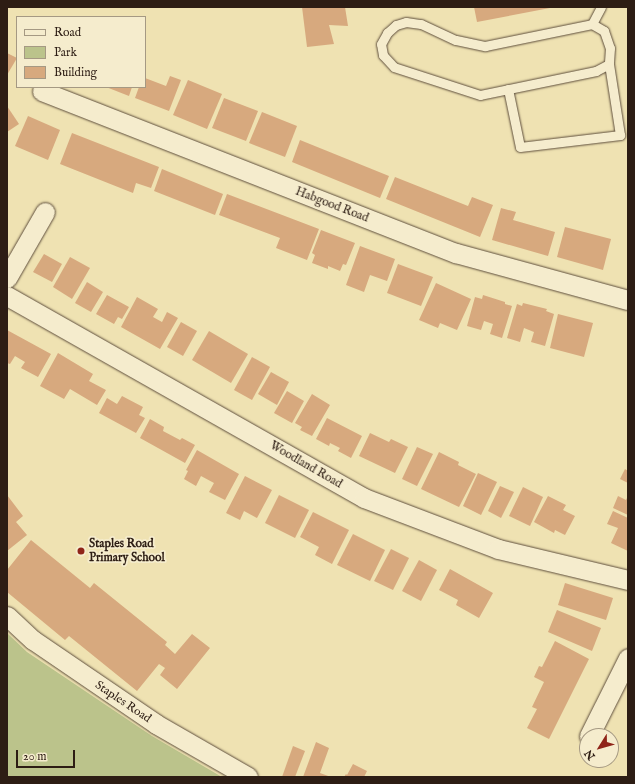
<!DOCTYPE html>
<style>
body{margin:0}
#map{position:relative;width:635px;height:784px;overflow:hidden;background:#efe2b2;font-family:"IM FELL English",serif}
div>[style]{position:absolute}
.green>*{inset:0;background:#bbc38b}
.building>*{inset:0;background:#d7a97e}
.roads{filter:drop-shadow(0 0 1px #5e4e3c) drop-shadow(0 0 1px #5e4e3c)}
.lane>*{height:9px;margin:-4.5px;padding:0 4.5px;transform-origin:4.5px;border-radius:4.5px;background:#f5eccd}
.street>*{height:19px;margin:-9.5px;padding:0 9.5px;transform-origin:9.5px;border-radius:9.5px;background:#f5eccd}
.dots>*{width:11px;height:11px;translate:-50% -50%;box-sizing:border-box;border:2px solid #f5eccd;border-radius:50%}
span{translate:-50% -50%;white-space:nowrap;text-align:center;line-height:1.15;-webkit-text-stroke:3.5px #f5eccd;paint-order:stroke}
.street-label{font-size:12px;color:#2d1d14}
.poi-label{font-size:12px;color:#2d1d14;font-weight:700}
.left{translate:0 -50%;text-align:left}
.frame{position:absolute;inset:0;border:8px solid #2d1d14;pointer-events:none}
.legend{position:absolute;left:16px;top:16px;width:130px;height:72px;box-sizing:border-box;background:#f5eccd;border:1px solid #a59983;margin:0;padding:5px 7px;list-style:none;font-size:12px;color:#2d1d14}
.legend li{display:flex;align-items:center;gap:8px;height:20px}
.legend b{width:20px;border:1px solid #a59983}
.north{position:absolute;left:579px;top:728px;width:40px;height:40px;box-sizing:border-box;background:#f5eccd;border:1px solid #a59983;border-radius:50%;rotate:233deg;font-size:11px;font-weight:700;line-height:16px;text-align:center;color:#2d1d14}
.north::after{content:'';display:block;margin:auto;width:14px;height:18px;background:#8f2418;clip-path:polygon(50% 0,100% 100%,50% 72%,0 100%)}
.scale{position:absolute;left:16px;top:750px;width:59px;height:18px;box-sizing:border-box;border:2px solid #2d1d14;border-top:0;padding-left:5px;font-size:12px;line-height:14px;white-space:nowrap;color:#2d1d14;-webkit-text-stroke:3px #f5eccd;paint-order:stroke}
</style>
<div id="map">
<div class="green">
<div style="clip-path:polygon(7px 633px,27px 652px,152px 736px,222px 777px,7px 777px)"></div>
</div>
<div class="building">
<div style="clip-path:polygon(302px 7px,345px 7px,348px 26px,329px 25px,334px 44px,307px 47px)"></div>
<div style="clip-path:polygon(474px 7px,550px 7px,550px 8px,477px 22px)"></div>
<div style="clip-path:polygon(7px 53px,17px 58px,7px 75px)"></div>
<div style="clip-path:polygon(170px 76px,181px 80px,169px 111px,135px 98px,139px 87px,145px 87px,145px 78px,166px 86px)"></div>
<div style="clip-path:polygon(188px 80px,222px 94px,207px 129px,173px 115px)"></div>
<div style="clip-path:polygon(106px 87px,132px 87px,129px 96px)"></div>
<div style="clip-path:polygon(224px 98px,258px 111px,246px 141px,212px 128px)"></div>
<div style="clip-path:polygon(7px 106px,19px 124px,7px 132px)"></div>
<div style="clip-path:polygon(262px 112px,297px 126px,285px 157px,249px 143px)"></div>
<div style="clip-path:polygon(28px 116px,60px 130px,48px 160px,15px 146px)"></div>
<div style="clip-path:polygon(72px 133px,159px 167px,151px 188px,136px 183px,133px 193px,60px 164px)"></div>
<div style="clip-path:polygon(300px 140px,389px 176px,380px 198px,292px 162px)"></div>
<div style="clip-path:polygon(162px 169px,223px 194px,215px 215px,154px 191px)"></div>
<div style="clip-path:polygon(395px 177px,468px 206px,472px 197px,493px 205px,480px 237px,386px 199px)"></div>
<div style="clip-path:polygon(227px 194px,319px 229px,307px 260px,276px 248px,280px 238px,219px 215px)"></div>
<div style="clip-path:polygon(501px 208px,516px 212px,513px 220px,555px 232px,548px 256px,492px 240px)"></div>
<div style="clip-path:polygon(565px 227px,611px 239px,603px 270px,557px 257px)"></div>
<div style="clip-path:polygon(321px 230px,355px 243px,346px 265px,343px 264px,340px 271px,328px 266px,328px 269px,312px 263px,315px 255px,312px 253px)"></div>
<div style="clip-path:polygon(360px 246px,395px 259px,387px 281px,370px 275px,364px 292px,346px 285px)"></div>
<div style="clip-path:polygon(44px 254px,62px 264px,52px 282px,33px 272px)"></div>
<div style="clip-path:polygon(70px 257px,90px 268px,72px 299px,53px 287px)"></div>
<div style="clip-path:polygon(398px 264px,433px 277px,421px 306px,387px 293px)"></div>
<div style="clip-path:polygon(87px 282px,103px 292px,91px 312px,75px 303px)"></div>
<div style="clip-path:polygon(436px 283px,471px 299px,457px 330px,440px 323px,438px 328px,419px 320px)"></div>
<div style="clip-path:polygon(107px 295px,129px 307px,122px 319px,118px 317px,114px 324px,96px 314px)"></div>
<div style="clip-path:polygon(483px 295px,505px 302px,505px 304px,512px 306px,502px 338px,490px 334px,493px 324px,484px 321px,481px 330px,467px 326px,475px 297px,482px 299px)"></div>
<div style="clip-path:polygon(137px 297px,158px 309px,153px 317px,162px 322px,167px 312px,178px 318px,160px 349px,121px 327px)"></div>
<div style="clip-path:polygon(523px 303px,547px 309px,546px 311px,554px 314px,545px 346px,531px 342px,534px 332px,524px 328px,520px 342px,507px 338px,517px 304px,522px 306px)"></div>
<div style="clip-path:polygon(558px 314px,593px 323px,584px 357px,550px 348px)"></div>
<div style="clip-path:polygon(181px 322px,197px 331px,183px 356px,167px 347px)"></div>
<div style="clip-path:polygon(7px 330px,51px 354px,38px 377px,21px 368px,25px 362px,15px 356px,10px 364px,7px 363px)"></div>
<div style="clip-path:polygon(209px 331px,248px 354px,231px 383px,192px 360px)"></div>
<div style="clip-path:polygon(58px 353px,93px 374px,89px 381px,106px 390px,97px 405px,70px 389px,64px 399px,40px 386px)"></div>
<div style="clip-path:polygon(252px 357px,270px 367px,252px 400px,234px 390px)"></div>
<div style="clip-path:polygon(271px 372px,289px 382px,277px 405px,258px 394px)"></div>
<div style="clip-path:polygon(287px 391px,304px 401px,292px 423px,274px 413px)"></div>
<div style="clip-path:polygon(312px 394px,330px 405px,312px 436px,300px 430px,302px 427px,295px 423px)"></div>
<div style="clip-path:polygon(122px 396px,143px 407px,139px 415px,145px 418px,136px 433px,99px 413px,107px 398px,117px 404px)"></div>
<div style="clip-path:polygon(327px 418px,362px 436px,351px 458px,338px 451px,340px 448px,330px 443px,329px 446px,316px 439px)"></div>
<div style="clip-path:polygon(150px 419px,164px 427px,163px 431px,180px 440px,182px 438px,195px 445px,185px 463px,140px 438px)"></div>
<div style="clip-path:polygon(370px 433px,389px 442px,391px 439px,408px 447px,395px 473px,359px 456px)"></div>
<div style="clip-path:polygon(417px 447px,433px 454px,417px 486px,402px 479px)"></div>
<div style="clip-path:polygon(197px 450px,239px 474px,225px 500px,209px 492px,214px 483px,201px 476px,196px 486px,184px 479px,188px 471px,186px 470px)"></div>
<div style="clip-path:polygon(439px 452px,459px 462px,458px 465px,476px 474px,459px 507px,421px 489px)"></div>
<div style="clip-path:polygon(625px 469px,628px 471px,628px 483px,620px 479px)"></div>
<div style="clip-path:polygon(478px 473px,497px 482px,481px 515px,463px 506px)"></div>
<div style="clip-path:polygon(245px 476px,272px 490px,257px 518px,244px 511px,240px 520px,226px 513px)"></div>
<div style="clip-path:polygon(500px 486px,514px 492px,501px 518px,488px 511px)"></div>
<div style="clip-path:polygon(523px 487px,543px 497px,530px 526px,509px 516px)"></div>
<div style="clip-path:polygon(7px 495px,23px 516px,16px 522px,27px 535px,7px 551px)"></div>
<div style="clip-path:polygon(279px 495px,309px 510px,295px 538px,265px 523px)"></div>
<div style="clip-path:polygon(548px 496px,566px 505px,563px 510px,575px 516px,565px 535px,555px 530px,554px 533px,534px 522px)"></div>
<div style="clip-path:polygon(618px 496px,626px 500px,628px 496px,628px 515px,613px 508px)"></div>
<div style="clip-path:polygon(613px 511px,628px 518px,628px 551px,611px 543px,618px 528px,607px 524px)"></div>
<div style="clip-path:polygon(313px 512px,349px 530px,332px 564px,315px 555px,319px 547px,300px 537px)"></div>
<div style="clip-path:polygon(353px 534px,385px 550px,370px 581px,337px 565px)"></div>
<div style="clip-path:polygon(31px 540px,90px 588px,94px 583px,167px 642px,165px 645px,175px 654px,192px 634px,210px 648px,177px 689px,160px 675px,165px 668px,159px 664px,137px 691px,69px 636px,65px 640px,7px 592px,7px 570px)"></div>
<div style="clip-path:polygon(391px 549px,409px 558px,393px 590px,374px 581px)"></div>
<div style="clip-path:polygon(419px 560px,437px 570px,421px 601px,402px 591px)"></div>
<div style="clip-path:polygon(450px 569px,493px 593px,479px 618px,456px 605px,458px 600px,439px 590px)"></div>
<div style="clip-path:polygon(565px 583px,613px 598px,606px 620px,558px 605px)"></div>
<div style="clip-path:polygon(557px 610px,601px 628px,592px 651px,548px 632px)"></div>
<div style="clip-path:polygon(555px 641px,589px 659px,549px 739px,527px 728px,537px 709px,532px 707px,544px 682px,534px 677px,539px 666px,542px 667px)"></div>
<div style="clip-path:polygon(316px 742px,329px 748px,320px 773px,331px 777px,303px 777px)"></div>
<div style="clip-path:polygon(293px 746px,305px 751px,295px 777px,282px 777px)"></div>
<div style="clip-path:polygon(353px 764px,367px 771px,364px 777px,344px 777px,346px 774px,347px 775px)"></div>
</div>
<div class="roads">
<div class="lane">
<div style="left:406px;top:22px;width:15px;rotate:8deg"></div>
<div style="left:421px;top:24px;width:38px;rotate:25deg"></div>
<div style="left:456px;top:40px;width:30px;rotate:12deg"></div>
<div style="left:485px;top:46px;width:109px;rotate:-11.6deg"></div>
<div style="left:592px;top:24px;width:14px;rotate:30deg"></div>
<div style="left:604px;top:31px;width:18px;rotate:71deg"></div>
<div style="left:610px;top:48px;width:16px;rotate:94deg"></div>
<div style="left:609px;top:64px;width:15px;rotate:152deg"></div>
<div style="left:596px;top:71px;width:118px;rotate:168.3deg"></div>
<div style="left:480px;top:95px;width:90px;rotate:-162deg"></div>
<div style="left:394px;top:67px;width:16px;rotate:-133deg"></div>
<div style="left:383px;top:55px;width:11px;rotate:-100deg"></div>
<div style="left:381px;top:44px;width:13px;rotate:-61deg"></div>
<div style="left:387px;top:33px;width:12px;rotate:-42deg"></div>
<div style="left:396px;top:25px;width:10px;rotate:-17deg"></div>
<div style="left:592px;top:24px;width:19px;rotate:-62deg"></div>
<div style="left:508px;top:89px;width:59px;rotate:78.3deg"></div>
<div style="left:520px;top:147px;width:101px;rotate:-6.8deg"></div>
<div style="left:620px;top:135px;width:72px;rotate:-98.8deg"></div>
</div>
<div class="street">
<div style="left:42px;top:91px;width:445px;rotate:21.4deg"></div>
<div style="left:456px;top:253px;width:178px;rotate:15.3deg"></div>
<div style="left:7px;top:278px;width:76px;rotate:-60.1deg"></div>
<div style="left:7px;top:296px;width:410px;rotate:29.5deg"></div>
<div style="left:364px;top:498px;width:143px;rotate:20.8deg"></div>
<div style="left:498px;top:549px;width:134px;rotate:13.4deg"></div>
<div style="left:7px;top:616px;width:35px;rotate:43deg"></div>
<div style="left:33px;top:640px;width:149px;rotate:34.3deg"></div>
<div style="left:156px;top:724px;width:106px;rotate:29.9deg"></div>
<div style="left:589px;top:736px;width:87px;rotate:-63.4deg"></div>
</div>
</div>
<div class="dots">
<div style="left:81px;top:551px;background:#8f2418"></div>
</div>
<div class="street-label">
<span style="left:332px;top:205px;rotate:21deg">Habgood Road</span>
<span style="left:306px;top:465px;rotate:30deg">Woodland Road</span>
<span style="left:123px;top:702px;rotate:34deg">Staples Road</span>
</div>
<div class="poi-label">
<span class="left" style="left:89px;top:551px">Staples Road<br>Primary School</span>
</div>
<div class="frame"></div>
<ul class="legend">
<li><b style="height:5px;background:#f5eccd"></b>Road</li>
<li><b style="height:11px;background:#bbc38b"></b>Park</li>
<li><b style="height:11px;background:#d7a97e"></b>Building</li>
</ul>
<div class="north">N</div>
<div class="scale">20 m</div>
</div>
